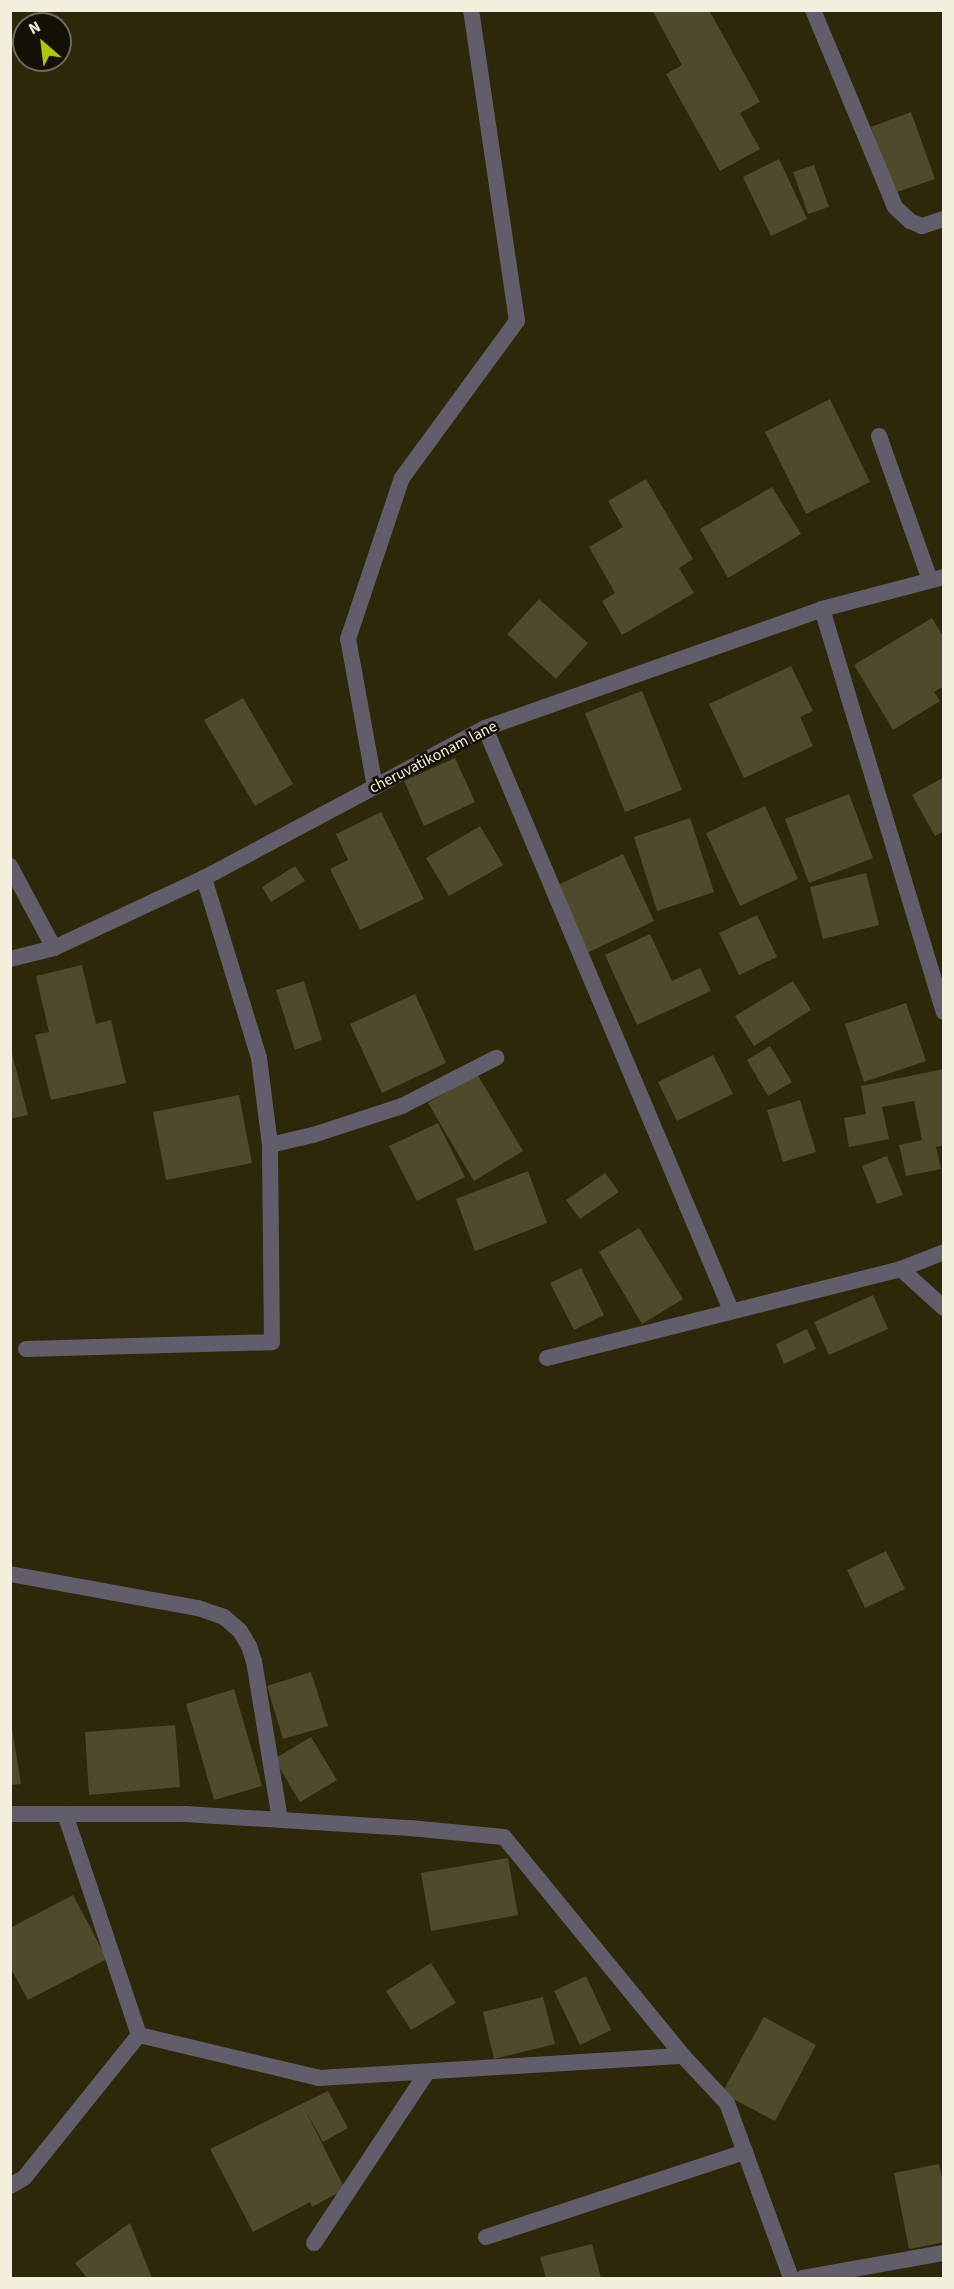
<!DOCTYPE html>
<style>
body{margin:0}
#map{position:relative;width:954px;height:2289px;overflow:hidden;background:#2d2809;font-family:"Source Sans 3",sans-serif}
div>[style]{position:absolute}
.building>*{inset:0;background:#4f4a2b}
.service>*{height:16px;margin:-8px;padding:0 8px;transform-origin:8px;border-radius:8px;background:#615d6b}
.minor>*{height:16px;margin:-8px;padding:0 8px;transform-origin:8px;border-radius:8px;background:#615d6b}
span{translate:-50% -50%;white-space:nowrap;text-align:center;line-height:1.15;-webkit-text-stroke:5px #131105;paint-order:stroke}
.street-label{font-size:16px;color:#f2efdd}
.frame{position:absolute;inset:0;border:12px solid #f2efdd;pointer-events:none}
.north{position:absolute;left:12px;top:12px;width:60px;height:60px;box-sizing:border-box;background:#131105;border:2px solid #6c6a5b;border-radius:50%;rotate:332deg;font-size:16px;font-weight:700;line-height:24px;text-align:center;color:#f2efdd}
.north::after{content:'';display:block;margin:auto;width:21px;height:27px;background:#b0c503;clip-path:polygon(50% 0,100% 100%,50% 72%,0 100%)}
</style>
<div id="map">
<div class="building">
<div style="clip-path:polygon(652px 10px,709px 10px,760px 102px,740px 113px,760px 149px,720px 171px,666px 74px,682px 65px)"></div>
<div style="clip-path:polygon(911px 112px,935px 179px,894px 193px,871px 127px)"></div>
<div style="clip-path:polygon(779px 159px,807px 219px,771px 236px,743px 177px)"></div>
<div style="clip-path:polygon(814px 165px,829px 207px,808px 214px,793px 172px)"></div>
<div style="clip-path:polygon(830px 399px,870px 482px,806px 514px,765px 432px)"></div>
<div style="clip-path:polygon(646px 479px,693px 559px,679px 568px,694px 593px,622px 635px,602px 601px,615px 593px,589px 547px,623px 527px,608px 501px)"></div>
<div style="clip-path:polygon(772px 487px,801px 534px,728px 578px,700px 529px)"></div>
<div style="clip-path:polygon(539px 599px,588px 643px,556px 679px,507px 634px)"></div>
<div style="clip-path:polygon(932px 618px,944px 638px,944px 686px,934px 692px,940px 701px,893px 730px,854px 665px)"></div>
<div style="clip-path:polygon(791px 666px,813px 711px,800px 717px,813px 746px,744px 778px,709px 704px)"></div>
<div style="clip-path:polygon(642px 691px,682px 790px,625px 812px,585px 713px)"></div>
<div style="clip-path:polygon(243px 698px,293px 784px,255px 806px,204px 720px)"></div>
<div style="clip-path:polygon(455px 758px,475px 802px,424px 826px,404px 781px)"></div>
<div style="clip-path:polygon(944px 777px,944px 831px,935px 836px,912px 795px)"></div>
<div style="clip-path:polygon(849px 794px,873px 858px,809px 883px,785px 819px)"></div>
<div style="clip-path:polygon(765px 806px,798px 879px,740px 906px,706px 833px)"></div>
<div style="clip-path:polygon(381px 812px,424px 899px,360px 930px,330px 869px,348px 860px,336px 834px)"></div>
<div style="clip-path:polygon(690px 818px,714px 892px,657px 911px,634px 837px)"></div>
<div style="clip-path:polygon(480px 826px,503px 865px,449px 896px,426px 858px)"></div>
<div style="clip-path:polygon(623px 854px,654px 921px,585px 954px,554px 887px)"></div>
<div style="clip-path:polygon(295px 866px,305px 881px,271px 902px,262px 887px)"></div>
<div style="clip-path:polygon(866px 873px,879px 925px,823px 939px,810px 887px)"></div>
<div style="clip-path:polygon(757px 915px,777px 957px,739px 975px,719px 933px)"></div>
<div style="clip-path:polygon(650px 934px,672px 981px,700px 968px,711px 991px,637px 1025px,605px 955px)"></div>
<div style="clip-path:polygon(82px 965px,96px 1024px,111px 1020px,126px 1083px,51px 1100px,35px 1035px,49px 1032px,36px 976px)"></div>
<div style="clip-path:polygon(304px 981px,322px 1040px,295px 1050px,276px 990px)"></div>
<div style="clip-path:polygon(793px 981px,811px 1010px,754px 1046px,735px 1016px)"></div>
<div style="clip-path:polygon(415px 994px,446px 1063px,382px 1093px,350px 1024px)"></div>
<div style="clip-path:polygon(906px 1003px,926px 1061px,864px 1082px,845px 1024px)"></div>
<div style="clip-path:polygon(10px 1046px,28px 1115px,10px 1119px)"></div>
<div style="clip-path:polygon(770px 1046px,792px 1082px,768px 1096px,747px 1060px)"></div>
<div style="clip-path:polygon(713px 1055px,733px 1094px,677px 1121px,658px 1082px)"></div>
<div style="clip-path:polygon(944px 1069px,944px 1145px,936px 1147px,941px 1169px,906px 1176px,899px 1145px,922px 1140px,914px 1101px,882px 1107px,889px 1139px,849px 1147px,844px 1118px,866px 1114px,861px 1086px)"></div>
<div style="clip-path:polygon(477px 1074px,523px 1151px,474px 1181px,428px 1103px)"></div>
<div style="clip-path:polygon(239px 1095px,252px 1163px,166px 1180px,153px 1112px)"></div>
<div style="clip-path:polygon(800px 1100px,816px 1152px,783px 1162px,767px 1110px)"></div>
<div style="clip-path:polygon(438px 1123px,465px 1177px,417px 1201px,389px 1146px)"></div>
<div style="clip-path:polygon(887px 1156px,903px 1195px,877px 1204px,862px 1166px)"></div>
<div style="clip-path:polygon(528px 1171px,547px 1223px,475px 1251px,456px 1199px)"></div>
<div style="clip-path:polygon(605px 1173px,619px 1192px,580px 1219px,566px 1200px)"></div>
<div style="clip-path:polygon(639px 1228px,683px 1299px,642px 1324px,599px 1252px)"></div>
<div style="clip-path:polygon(581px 1268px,604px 1315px,574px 1330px,550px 1283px)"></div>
<div style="clip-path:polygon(873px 1295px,888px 1329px,829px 1355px,814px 1322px)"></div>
<div style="clip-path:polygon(807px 1329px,816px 1349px,784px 1364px,776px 1344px)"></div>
<div style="clip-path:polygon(886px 1551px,905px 1589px,865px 1608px,847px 1570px)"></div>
<div style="clip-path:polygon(311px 1672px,328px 1726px,283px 1739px,267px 1686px)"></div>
<div style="clip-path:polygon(234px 1689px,262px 1786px,214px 1800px,186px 1704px)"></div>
<div style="clip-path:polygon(10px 1716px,21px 1784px,10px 1785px)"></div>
<div style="clip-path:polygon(175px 1725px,180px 1787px,89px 1795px,85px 1732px)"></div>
<div style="clip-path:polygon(311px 1737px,337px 1780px,300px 1802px,274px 1759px)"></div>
<div style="clip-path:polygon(508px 1858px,518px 1915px,431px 1931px,421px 1873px)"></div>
<div style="clip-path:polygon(73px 1895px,107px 1959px,28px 2000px,10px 1967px,10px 1928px)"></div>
<div style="clip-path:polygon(431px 1963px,456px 2003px,411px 2030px,386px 1991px)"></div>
<div style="clip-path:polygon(586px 1976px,611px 2030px,580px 2045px,554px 1991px)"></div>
<div style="clip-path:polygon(543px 1997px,555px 2044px,494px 2059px,483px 2012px)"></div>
<div style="clip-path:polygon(764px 2017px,816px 2045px,775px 2121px,722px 2093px)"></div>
<div style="clip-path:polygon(328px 2091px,348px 2128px,323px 2142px,304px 2108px,345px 2189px,312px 2207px,310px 2202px,253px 2232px,210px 2149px)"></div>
<div style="clip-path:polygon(939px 2164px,944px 2187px,944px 2242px,909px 2249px,894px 2173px)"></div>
<div style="clip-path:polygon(130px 2223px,152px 2278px,87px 2278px,75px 2263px)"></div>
<div style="clip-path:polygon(592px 2244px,601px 2278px,546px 2278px,540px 2257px)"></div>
</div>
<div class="service">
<div style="left:319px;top:2078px;width:365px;rotate:-3.5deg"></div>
</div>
<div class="minor">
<div style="left:813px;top:10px;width:213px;rotate:67.4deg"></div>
<div style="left:895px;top:207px;width:21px;rotate:43deg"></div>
<div style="left:910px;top:221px;width:13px;rotate:23deg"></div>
<div style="left:922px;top:226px;width:23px;rotate:-18deg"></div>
<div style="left:879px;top:436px;width:153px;rotate:70.5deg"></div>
<div style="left:822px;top:609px;width:421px;rotate:73.2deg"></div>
<div style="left:485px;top:728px;width:632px;rotate:67.09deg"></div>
<div style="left:375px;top:787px;width:150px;rotate:-100.3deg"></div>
<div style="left:348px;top:639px;width:170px;rotate:-71.5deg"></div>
<div style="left:402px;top:478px;width:195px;rotate:-53.8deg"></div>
<div style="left:517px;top:321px;width:314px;rotate:-98.4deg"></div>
<div style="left:10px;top:866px;width:93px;rotate:61.8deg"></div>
<div style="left:204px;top:878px;width:188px;rotate:73deg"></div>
<div style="left:259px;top:1058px;width:88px;rotate:82.8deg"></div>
<div style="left:270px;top:1145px;width:44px;rotate:-13.1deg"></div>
<div style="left:313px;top:1135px;width:94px;rotate:-18deg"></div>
<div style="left:402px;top:1106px;width:106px;rotate:-27.1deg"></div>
<div style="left:10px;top:959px;width:45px;rotate:-14deg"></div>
<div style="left:54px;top:948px;width:166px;rotate:-25deg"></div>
<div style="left:204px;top:878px;width:319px;rotate:-28.1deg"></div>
<div style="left:485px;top:728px;width:357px;rotate:-19.4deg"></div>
<div style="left:822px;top:609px;width:126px;rotate:-14.7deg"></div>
<div style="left:901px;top:1269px;width:58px;rotate:42.2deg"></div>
<div style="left:26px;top:1349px;width:246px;rotate:-1.6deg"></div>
<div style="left:272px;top:1342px;width:197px;rotate:-90.6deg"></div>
<div style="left:547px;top:1358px;width:365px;rotate:-14.1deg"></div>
<div style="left:901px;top:1269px;width:46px;rotate:-21.6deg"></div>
<div style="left:10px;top:1574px;width:191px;rotate:10.3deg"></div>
<div style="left:198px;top:1608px;width:28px;rotate:19deg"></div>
<div style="left:224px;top:1617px;width:21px;rotate:41deg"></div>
<div style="left:240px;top:1631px;width:17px;rotate:59deg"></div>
<div style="left:249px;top:1646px;width:16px;rotate:72deg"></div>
<div style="left:254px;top:1661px;width:161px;rotate:80.7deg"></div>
<div style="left:10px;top:1814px;width:175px"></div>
<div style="left:185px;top:1814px;width:225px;rotate:3.6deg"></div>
<div style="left:410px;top:1828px;width:94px;rotate:5.5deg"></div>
<div style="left:504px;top:1837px;width:283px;rotate:50.7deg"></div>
<div style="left:683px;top:2056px;width:64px;rotate:46.9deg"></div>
<div style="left:727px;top:2103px;width:186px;rotate:69.9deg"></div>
<div style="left:65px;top:1814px;width:233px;rotate:71.5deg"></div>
<div style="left:139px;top:2035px;width:185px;rotate:13.4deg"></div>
<div style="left:10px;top:2186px;width:16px;rotate:-30deg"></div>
<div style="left:24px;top:2178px;width:184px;rotate:-51.2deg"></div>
<div style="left:486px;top:2237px;width:273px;rotate:-18.2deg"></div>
<div style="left:314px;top:2243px;width:205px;rotate:-56.5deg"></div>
<div style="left:803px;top:2278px;width:143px;rotate:-10.1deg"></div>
</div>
<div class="street-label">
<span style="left:433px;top:757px;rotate:-27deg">cheruvatikonam lane</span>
</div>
<div class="frame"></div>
<div class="north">N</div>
</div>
